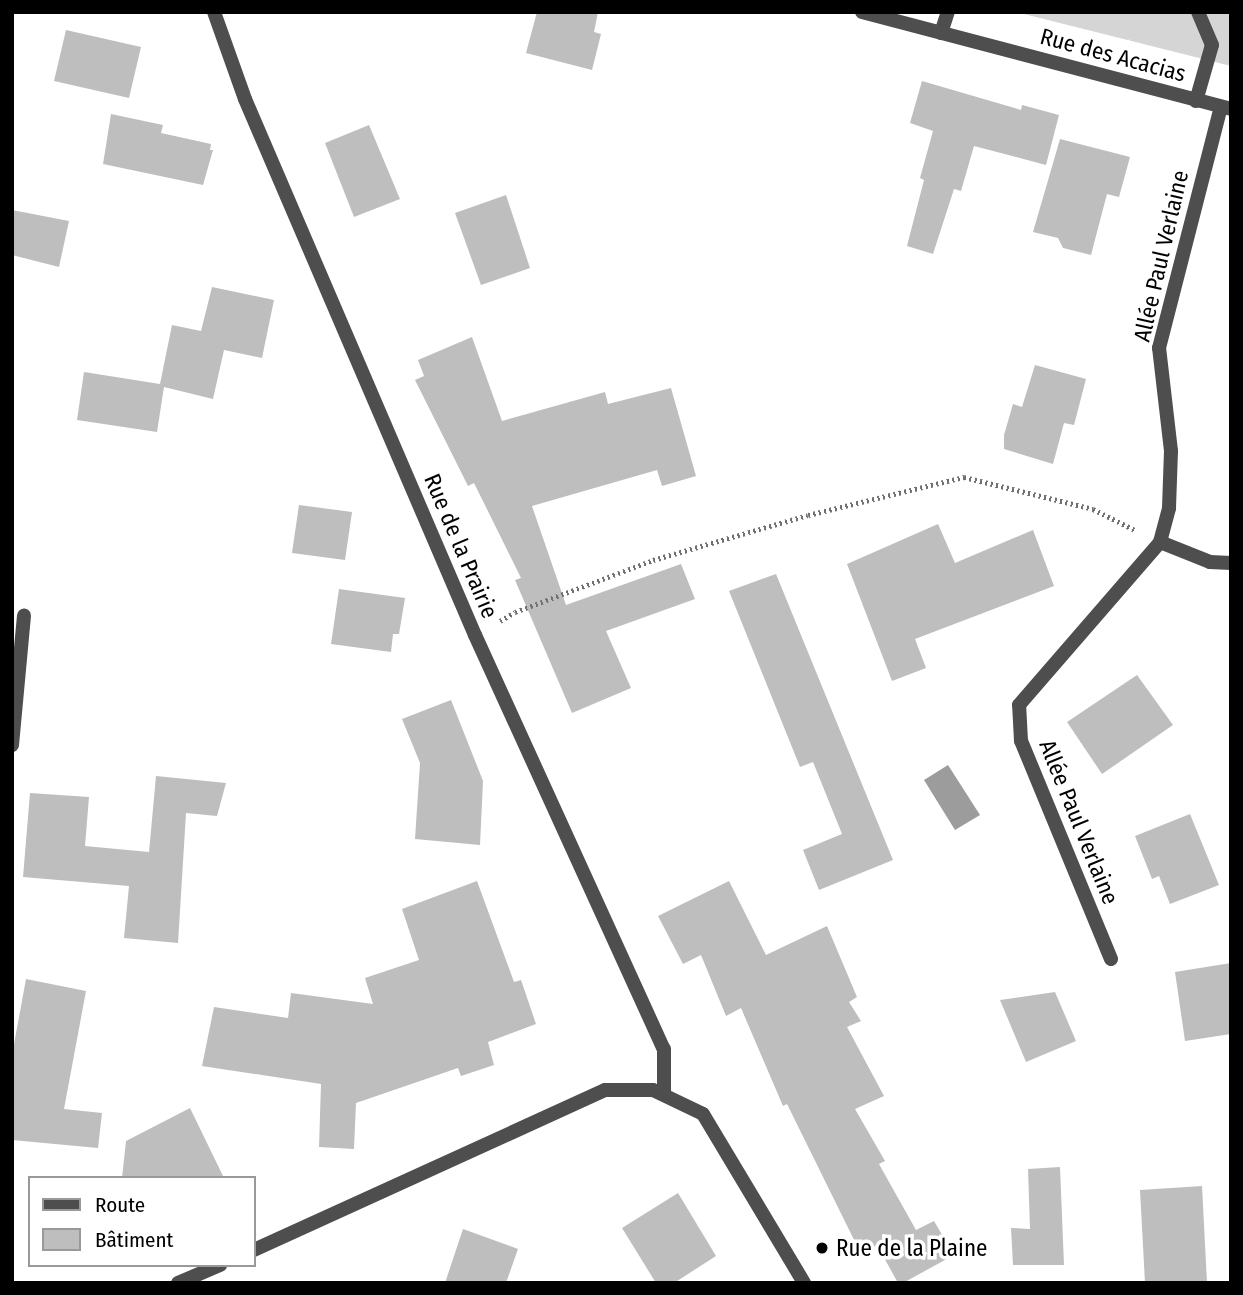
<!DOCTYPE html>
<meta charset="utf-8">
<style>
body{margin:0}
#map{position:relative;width:1243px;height:1295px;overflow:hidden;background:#fff;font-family:"Fira Sans Condensed",sans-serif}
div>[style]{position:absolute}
.green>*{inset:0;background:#d5d5d5}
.water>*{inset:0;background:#9c9c9c}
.building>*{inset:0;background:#bebebe}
.path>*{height:4.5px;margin-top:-2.25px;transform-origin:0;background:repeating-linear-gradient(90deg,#707070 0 2px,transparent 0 5.5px)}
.service>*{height:14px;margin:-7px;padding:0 7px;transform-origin:7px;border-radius:7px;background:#4e4e4e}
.minor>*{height:14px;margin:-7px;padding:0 7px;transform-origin:7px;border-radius:7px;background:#4e4e4e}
.dots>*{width:19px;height:19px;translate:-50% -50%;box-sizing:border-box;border:4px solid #fff;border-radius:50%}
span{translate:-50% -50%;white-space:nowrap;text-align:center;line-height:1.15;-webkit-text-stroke:7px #fff;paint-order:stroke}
.street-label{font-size:23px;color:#000}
.poi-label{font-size:23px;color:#000}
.left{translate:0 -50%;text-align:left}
.frame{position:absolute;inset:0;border:14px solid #000;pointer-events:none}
.legend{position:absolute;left:28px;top:1176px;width:228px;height:91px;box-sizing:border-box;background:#fff;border:2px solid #999;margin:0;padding:9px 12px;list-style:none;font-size:21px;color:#000}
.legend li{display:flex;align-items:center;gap:14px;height:35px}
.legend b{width:35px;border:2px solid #999}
</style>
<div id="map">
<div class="green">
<div style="clip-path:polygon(1016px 12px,1231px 12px,1231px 66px)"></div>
</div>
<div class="water">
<div style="clip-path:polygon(948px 765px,980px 815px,955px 830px,924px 780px)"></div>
</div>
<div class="building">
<div style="clip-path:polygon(537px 12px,598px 12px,594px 32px,601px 34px,592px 70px,526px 53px)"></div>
<div style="clip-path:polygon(66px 30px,141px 47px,129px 98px,54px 81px)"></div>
<div style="clip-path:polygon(922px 81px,1021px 110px,1022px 105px,1059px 115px,1046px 165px,974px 146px,961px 191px,954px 189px,933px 254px,907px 246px,924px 180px,920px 178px,933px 131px,910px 123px)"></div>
<div style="clip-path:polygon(111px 114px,163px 125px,161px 133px,211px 144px,210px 150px,213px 150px,203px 185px,103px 164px)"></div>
<div style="clip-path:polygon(369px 125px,400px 199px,354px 217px,325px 143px)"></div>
<div style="clip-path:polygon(1060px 139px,1130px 157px,1119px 197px,1107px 194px,1091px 255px,1063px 248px,1058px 238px,1033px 232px)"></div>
<div style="clip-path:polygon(506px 195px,530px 268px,481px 285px,455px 213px)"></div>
<div style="clip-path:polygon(12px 210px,69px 221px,59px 267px,12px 255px)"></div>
<div style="clip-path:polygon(212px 287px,274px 300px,262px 358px,224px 350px,213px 399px,164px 387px,157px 432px,77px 420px,84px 372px,160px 384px,172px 325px,201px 331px)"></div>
<div style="clip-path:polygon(472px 337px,502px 421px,605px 392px,608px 404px,671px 388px,696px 476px,662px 486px,657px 470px,532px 506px,566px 605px,681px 564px,695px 599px,606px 631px,631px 688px,572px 713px,515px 580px,521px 578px,474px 483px,468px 486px,415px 380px,424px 376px,418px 360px)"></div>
<div style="clip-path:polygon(1035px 365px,1086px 379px,1074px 425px,1064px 423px,1053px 464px,1004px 449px,1004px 435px,1013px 404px,1022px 407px)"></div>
<div style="clip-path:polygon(299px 505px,352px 512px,345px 560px,292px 553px)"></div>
<div style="clip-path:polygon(938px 524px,955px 563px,1033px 530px,1054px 586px,915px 639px,926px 668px,892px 681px,847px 564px)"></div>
<div style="clip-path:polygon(776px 574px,893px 860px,819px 890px,803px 850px,842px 834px,813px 762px,800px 767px,729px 591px)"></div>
<div style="clip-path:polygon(339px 589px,405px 598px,399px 634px,393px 634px,391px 652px,331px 644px)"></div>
<div style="clip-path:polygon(1137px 675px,1173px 725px,1102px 774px,1067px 722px)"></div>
<div style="clip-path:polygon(451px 700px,483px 781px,480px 845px,415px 839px,420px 763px,402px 719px)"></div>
<div style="clip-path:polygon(156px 776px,226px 783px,217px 816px,186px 813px,178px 943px,124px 938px,129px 886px,23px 877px,30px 793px,89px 797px,85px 846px,149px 852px)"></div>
<div style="clip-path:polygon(1190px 814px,1219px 885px,1170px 904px,1159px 876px,1152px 879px,1135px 836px)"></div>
<div style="clip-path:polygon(477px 881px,514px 982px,521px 980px,536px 1024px,488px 1042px,494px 1065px,461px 1076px,458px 1068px,356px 1103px,354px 1149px,319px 1147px,321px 1084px,202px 1066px,214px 1007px,288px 1018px,291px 993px,373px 1004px,365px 978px,419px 960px,402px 909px)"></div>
<div style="clip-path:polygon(729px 881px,766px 955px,827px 926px,857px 997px,849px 1002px,861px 1021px,847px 1027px,884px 1096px,855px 1109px,885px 1161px,879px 1164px,916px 1230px,934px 1221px,954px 1255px,903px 1283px,898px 1283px,877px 1245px,861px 1254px,787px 1104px,783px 1106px,741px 1008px,726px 1016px,701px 955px,683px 964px,658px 916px)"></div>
<div style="clip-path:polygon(1231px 963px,1231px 1034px,1185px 1041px,1175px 972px)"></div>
<div style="clip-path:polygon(26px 979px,86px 991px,64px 1109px,102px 1113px,98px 1148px,12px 1140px,12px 1055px)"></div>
<div style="clip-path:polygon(1055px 992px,1076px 1041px,1026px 1062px,1000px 1000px)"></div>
<div style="clip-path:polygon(190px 1108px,224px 1178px,122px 1178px,126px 1141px)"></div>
<div style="clip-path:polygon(1060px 1167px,1064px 1265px,1013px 1265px,1011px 1228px,1030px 1229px,1028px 1169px)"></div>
<div style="clip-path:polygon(1202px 1186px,1207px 1283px,1145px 1283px,1140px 1190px)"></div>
<div style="clip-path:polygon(678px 1193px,716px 1256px,674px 1283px,656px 1283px,622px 1228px)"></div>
<div style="clip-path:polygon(463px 1229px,518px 1249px,506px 1283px,445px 1283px)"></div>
</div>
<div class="path">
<div style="left:500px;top:621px;width:17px;rotate:-31deg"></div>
<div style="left:515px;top:612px;width:147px;rotate:-20.6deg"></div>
<div style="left:653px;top:560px;width:161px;rotate:-16.2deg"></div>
<div style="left:808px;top:515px;width:161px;rotate:-13.7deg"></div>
<div style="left:964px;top:477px;width:133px;rotate:13.9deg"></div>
<div style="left:1093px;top:509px;width:47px;rotate:26.6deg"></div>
</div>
<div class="service">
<div style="left:941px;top:33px;width:22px;rotate:-72deg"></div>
<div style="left:1196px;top:101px;width:58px;rotate:-74.1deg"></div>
<div style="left:1212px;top:45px;width:36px;rotate:-113deg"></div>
<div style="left:12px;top:745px;width:130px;rotate:-84.7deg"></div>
</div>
<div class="minor">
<div style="left:214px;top:12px;width:92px;rotate:70.4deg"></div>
<div style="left:245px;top:99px;width:583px;rotate:66.78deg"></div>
<div style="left:475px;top:635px;width:455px;rotate:65.5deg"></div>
<div style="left:664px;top:1049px;width:45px;rotate:90deg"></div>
<div style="left:862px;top:12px;width:382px;rotate:14.7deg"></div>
<div style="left:1160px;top:542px;width:54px;rotate:21.8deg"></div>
<div style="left:1210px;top:562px;width:21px;rotate:3deg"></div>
<div style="left:1111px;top:959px;width:236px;rotate:-112.4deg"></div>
<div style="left:1021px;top:741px;width:36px;rotate:-93deg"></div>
<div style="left:1019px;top:705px;width:216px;rotate:-49.1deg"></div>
<div style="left:1160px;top:542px;width:35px;rotate:-75deg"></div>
<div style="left:1169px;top:508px;width:57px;rotate:-88deg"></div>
<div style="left:1171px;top:451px;width:104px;rotate:-96.6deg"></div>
<div style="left:1159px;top:348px;width:249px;rotate:-75.6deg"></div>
<div style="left:254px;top:1250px;width:386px;rotate:-24.5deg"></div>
<div style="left:605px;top:1090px;width:48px"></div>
<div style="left:653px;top:1090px;width:55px;rotate:25.6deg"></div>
<div style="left:703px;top:1114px;width:197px;rotate:59.1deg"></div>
<div style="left:178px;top:1283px;width:46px;rotate:-23.2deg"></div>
</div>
<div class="dots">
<div style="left:822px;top:1248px;background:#000"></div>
</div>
<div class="street-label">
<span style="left:1113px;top:55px;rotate:15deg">Rue des Acacias</span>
<span style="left:1161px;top:256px;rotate:-77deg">Allée Paul Verlaine</span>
<span style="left:461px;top:546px;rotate:67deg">Rue de la Prairie</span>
<span style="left:1079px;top:822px;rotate:68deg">Allée Paul Verlaine</span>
</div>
<div class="poi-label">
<span class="left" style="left:836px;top:1248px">Rue de la Plaine</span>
</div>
<div class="frame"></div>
<ul class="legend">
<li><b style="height:9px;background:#4e4e4e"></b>Route</li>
<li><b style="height:19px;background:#bebebe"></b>Bâtiment</li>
</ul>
</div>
